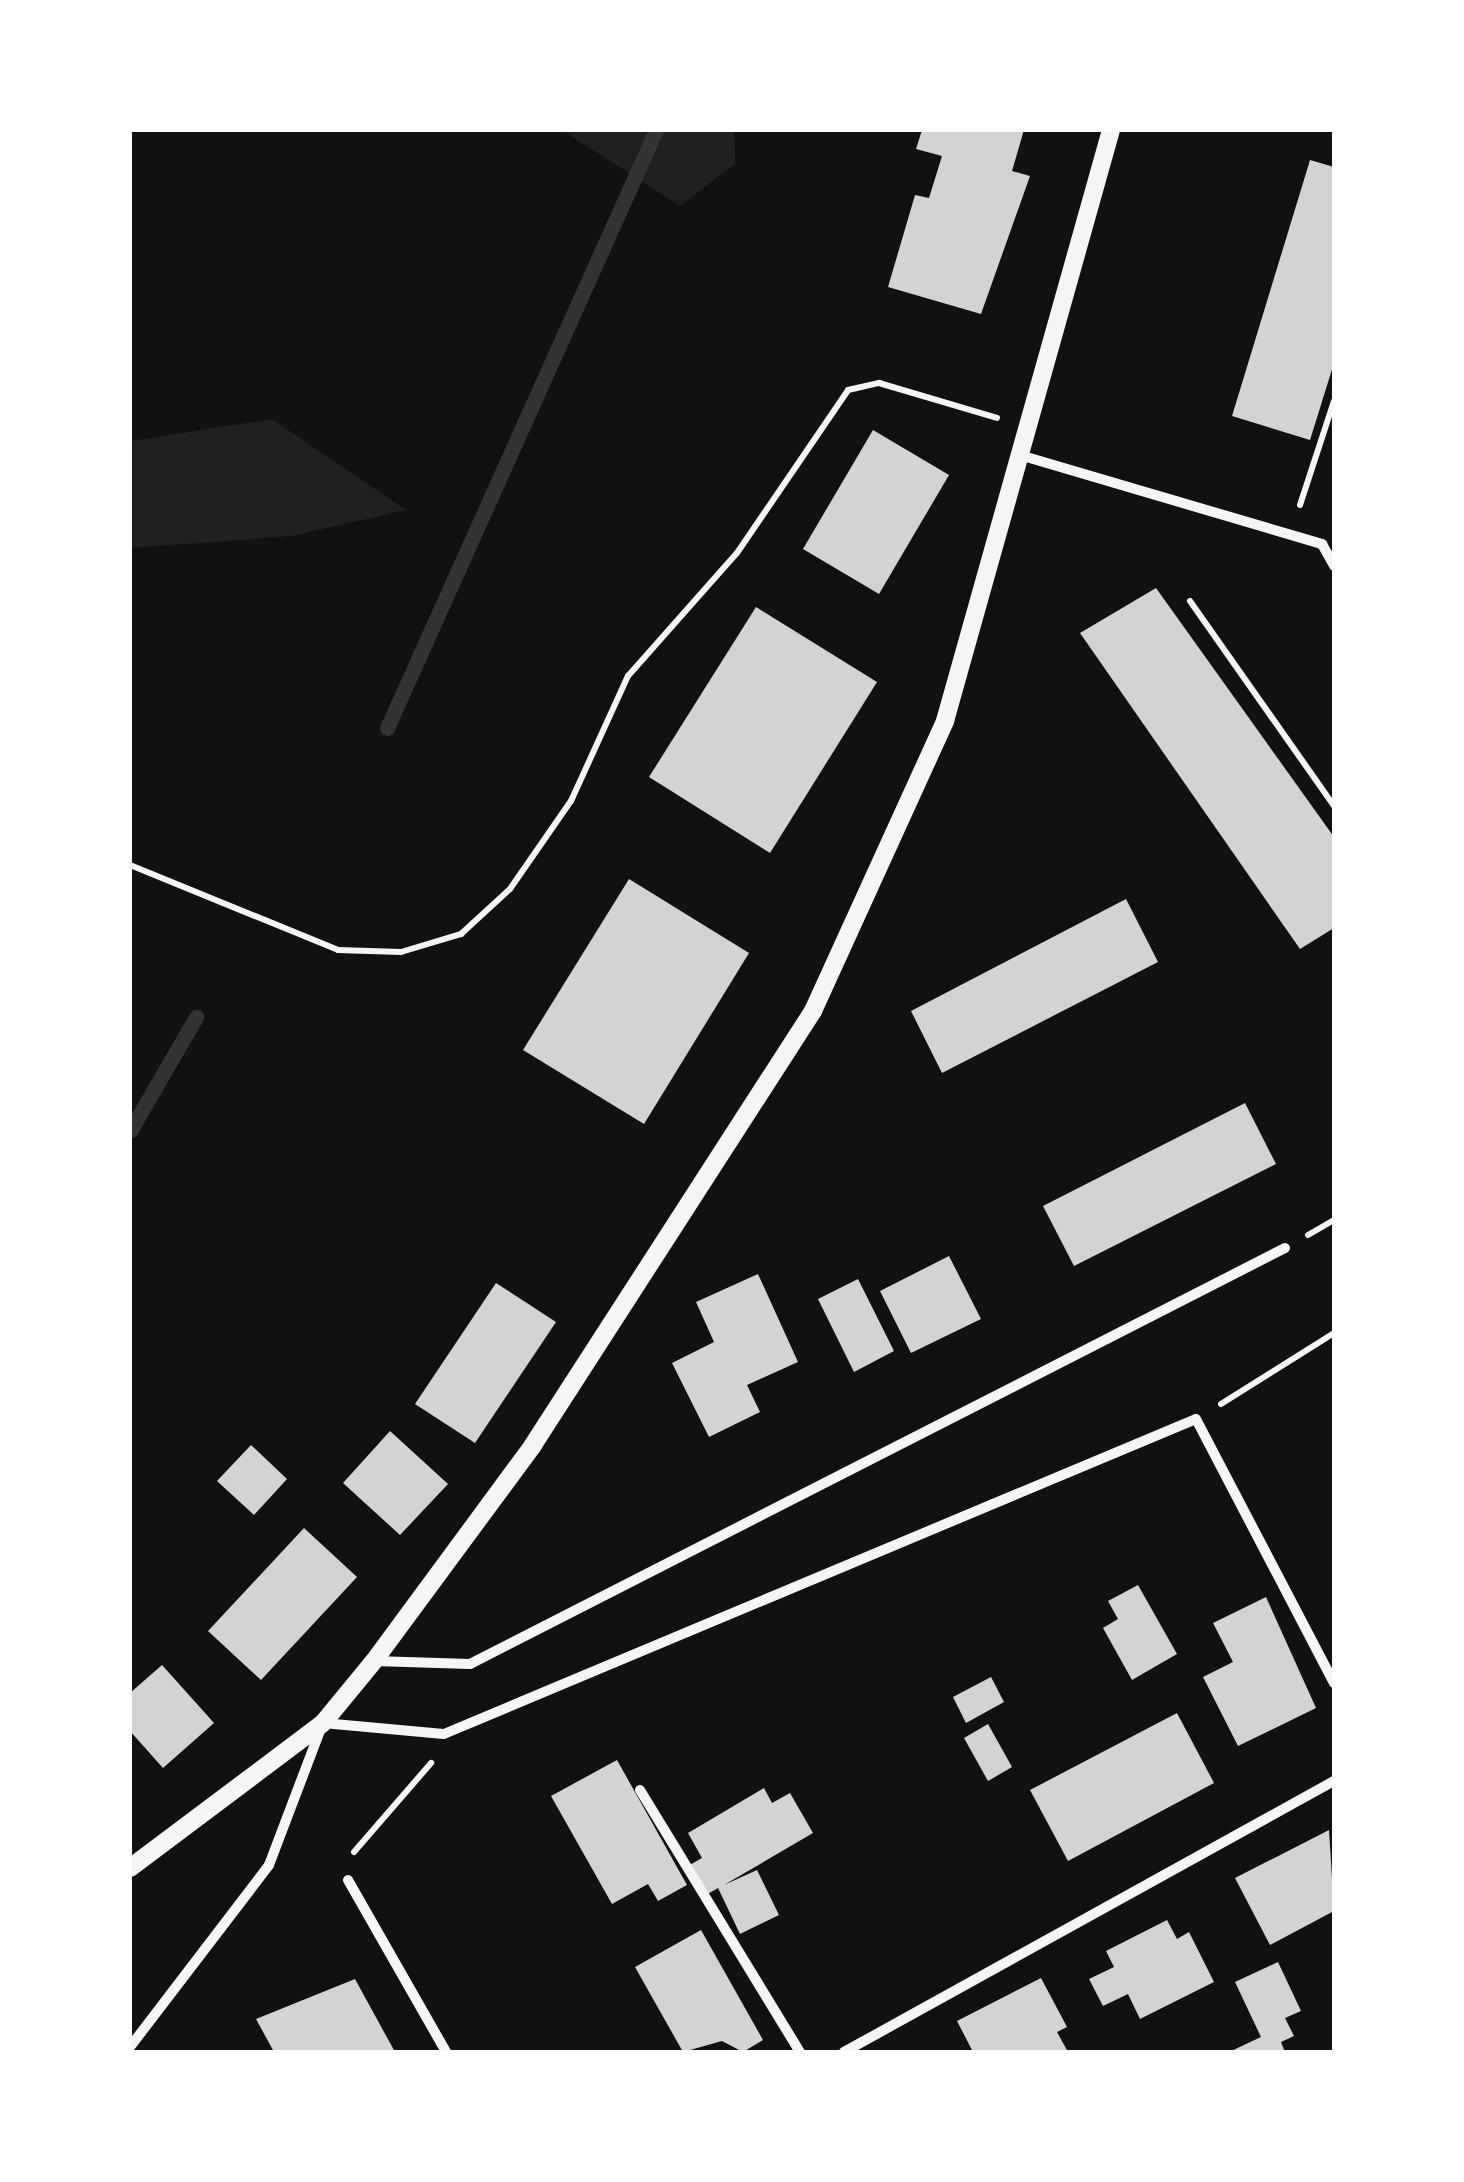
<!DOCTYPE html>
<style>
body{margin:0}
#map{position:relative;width:1464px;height:2182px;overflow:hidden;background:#111;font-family:"DM Sans",sans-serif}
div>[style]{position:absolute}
.green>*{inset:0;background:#202020}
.stream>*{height:15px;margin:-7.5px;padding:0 7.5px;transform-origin:7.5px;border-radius:7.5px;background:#333}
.building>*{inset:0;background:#d3d3d3}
.path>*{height:6px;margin:-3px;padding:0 3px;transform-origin:3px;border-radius:3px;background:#f5f5f5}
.minor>*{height:10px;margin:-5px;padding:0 5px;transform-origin:5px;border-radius:5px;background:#f5f5f5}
.tertiary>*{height:18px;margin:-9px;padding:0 9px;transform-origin:9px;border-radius:9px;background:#f5f5f5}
span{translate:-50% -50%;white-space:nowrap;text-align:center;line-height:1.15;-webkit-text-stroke:10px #fff;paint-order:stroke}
.frame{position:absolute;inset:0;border:132px solid #fff;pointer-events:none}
</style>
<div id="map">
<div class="green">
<div style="clip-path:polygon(562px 130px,734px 130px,735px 164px,680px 206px)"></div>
<div style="clip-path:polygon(272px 419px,406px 510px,292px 536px,130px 548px,130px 441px)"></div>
</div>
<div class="stream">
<div style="left:387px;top:728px;width:656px;rotate:-65.78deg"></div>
<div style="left:130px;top:1131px;width:132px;rotate:-59.9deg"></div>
</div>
<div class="building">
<div style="clip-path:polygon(922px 130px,1024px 130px,1012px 171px,1030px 176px,981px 314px,888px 287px,915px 195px,929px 198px,942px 156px,916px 149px)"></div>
<div style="clip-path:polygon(1310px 160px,1334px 167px,1334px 363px,1310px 440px,1232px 416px)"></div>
<div style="clip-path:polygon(873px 430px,949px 475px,879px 594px,803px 549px)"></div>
<div style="clip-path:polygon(1156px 588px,1334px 837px,1334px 928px,1300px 949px,1080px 633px)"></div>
<div style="clip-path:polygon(756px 607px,877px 682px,770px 853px,649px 777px)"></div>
<div style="clip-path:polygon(629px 879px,749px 953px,644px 1124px,523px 1050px)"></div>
<div style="clip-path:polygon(1126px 899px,1158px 962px,942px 1073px,911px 1011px)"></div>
<div style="clip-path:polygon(1245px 1103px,1276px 1164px,1074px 1266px,1043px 1206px)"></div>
<div style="clip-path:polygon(949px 1256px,981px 1319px,911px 1353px,880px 1291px)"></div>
<div style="clip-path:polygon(758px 1274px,798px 1362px,747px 1385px,760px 1412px,709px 1437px,672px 1363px,714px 1342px,696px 1302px)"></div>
<div style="clip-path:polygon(858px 1279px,894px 1351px,854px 1372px,818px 1299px)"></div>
<div style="clip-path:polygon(496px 1283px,556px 1322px,475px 1443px,415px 1404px)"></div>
<div style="clip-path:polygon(390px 1431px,448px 1484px,400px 1535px,343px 1483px)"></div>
<div style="clip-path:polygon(251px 1445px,287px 1479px,254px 1515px,217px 1481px)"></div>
<div style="clip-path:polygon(304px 1528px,357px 1577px,261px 1680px,208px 1631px)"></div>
<div style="clip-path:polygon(1138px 1585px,1177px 1654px,1132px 1680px,1103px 1628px,1118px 1619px,1108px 1601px)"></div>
<div style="clip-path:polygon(1266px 1597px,1316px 1708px,1238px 1746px,1203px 1677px,1233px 1662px,1213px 1623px)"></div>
<div style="clip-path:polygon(162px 1665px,214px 1723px,163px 1768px,130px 1731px,130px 1693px)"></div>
<div style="clip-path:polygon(991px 1677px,1004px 1702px,966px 1723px,953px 1697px)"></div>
<div style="clip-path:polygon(1177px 1713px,1214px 1783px,1068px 1861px,1030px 1790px)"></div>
<div style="clip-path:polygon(988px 1724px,1012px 1767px,988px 1781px,964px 1738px)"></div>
<div style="clip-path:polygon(617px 1760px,687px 1885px,658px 1901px,648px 1884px,612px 1904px,551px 1796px)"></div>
<div style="clip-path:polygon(764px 1788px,772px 1803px,790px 1793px,813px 1833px,724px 1885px,757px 1870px,779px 1915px,740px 1934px,718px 1888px,706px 1895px,688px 1866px,702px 1858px,688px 1833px)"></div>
<div style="clip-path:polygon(1329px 1830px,1334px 1911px,1270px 1945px,1235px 1878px)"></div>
<div style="clip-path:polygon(1167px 1920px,1177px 1939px,1189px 1932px,1214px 1982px,1140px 2019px,1128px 1994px,1103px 2006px,1089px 1979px,1114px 1967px,1106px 1951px)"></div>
<div style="clip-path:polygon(701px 1930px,763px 2040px,743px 2052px,722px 2041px,683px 2052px,635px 1967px)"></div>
<div style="clip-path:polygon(1278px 1962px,1301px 2011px,1285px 2018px,1294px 2036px,1281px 2042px,1285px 2052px,1229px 2052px,1261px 2037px,1235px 1982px)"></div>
<div style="clip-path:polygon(1041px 1978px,1067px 2027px,1057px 2032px,1068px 2052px,973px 2052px,957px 2021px)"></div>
<div style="clip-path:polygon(355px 1979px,395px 2052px,274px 2052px,256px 2019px)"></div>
</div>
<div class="path">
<div style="left:1300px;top:505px;width:109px;rotate:-71.9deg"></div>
<div style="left:1190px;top:601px;width:251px;rotate:54.9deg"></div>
<div style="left:130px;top:865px;width:225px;rotate:22.2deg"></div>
<div style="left:338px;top:950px;width:63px;rotate:1.8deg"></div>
<div style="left:401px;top:952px;width:63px;rotate:-16.7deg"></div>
<div style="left:461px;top:934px;width:67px;rotate:-42.6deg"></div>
<div style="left:510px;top:889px;width:107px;rotate:-55.3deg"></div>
<div style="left:571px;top:801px;width:137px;rotate:-65.5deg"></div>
<div style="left:628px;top:676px;width:164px;rotate:-48.5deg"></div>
<div style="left:737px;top:553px;width:197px;rotate:-55.7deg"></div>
<div style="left:848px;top:390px;width:32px;rotate:-13deg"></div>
<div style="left:879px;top:383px;width:123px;rotate:16.5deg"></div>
<div style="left:1308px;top:1235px;width:30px;rotate:-30deg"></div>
<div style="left:1221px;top:1404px;width:133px;rotate:-32.1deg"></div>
<div style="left:354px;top:1852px;width:118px;rotate:-49.1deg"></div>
</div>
<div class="minor">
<div style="left:1023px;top:456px;width:312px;rotate:16.4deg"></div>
<div style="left:1322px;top:544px;width:25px;rotate:61deg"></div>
<div style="left:374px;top:1661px;width:96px;rotate:1.8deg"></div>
<div style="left:470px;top:1664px;width:915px;rotate:-27.04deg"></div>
<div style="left:640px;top:1790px;width:307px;rotate:58.6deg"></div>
<div style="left:348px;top:1880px;width:198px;rotate:60.3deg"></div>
<div style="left:130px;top:2047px;width:229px;rotate:-52.6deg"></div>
<div style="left:269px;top:1865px;width:152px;rotate:-69.2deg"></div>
<div style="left:323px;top:1723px;width:121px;rotate:5.2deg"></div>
<div style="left:444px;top:1734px;width:815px;rotate:-22.73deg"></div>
<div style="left:1196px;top:1419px;width:298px;rotate:62.4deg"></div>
<div style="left:844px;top:2052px;width:560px;rotate:-28.95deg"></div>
</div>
<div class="tertiary">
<div style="left:130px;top:1868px;width:241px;rotate:-36.9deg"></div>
<div style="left:323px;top:1723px;width:80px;rotate:-50.6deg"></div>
<div style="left:374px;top:1661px;width:268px;rotate:-53.6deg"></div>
<div style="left:533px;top:1445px;width:516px;rotate:-57.17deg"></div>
<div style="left:813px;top:1011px;width:319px;rotate:-65.5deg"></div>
<div style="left:945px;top:721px;width:614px;rotate:-74.31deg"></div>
</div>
<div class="frame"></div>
</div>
